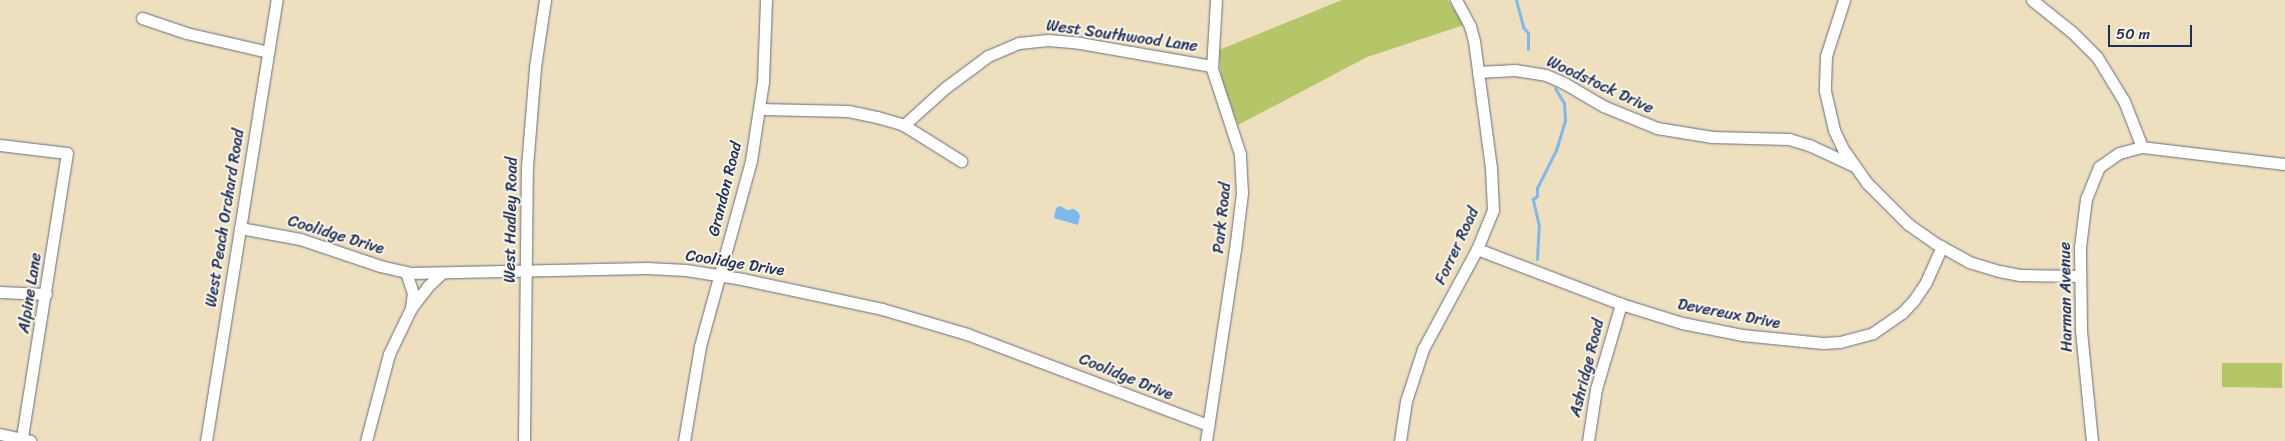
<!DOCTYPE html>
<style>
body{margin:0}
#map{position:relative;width:2285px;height:441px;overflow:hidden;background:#eee0be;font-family:Sriracha,sans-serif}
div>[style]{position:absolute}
.green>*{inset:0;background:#b5c669}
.water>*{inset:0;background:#7bb9ee}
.stream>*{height:3px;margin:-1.5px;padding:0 1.5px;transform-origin:1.5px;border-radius:1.5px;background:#7bb9ee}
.roads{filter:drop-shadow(0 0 1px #656d80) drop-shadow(0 0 1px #656d80)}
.minor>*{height:11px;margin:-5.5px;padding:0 5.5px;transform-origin:5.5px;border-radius:5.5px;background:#fff}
span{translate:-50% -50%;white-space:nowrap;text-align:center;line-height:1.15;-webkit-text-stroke:4px #fcf5e5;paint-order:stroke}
.street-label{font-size:16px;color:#1b2f5e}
.scale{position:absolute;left:2108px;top:25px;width:84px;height:22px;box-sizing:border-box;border:2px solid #1b2f5e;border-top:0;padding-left:6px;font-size:15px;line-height:18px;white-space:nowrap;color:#1b2f5e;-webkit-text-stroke:4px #fcf5e5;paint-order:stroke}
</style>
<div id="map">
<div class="green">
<div style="clip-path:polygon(1342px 0,1448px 0,1464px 25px,1367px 57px,1238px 125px,1221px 77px,1219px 50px)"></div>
<div style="clip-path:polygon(2222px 363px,2282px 363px,2282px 388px,2222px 387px)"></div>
</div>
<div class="water">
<div style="clip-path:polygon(1060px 206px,1067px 210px,1074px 209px,1078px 212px,1080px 216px,1078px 225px,1054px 218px,1056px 208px)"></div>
</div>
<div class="stream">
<div style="left:1516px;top:0;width:28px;rotate:75deg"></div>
<div style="left:1523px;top:27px;width:8px;rotate:50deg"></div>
<div style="left:1528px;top:33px;width:16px;rotate:90deg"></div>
<div style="left:1537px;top:259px;width:33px;rotate:-87deg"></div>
<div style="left:1539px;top:226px;width:28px;rotate:-103deg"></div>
<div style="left:1533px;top:199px;width:5px;rotate:-37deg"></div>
<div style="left:1537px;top:196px;width:8px;rotate:-90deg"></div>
<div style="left:1537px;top:188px;width:42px;rotate:-63.4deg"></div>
<div style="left:1556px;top:150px;width:30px;rotate:-73deg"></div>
<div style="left:1565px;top:121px;width:18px;rotate:-93deg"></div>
<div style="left:1564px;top:103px;width:17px;rotate:-121deg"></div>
</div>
<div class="roads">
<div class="minor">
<div style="left:1844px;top:0;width:59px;rotate:107.8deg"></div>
<div style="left:1826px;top:56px;width:35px;rotate:92deg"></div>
<div style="left:1825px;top:91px;width:40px;rotate:77deg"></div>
<div style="left:1834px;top:130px;width:21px;rotate:65deg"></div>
<div style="left:1843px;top:149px;width:42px;rotate:54.8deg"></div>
<div style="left:1867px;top:183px;width:58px;rotate:45deg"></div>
<div style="left:1908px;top:224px;width:33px;rotate:35deg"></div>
<div style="left:1935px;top:243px;width:39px;rotate:29deg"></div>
<div style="left:1969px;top:262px;width:31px;rotate:17deg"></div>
<div style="left:1999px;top:271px;width:21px;rotate:11deg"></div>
<div style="left:2020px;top:275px;width:59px;rotate:1deg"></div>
<div style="left:2032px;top:0;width:51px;rotate:38.7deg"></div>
<div style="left:2072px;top:32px;width:35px;rotate:45deg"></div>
<div style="left:2097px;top:57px;width:52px;rotate:58.5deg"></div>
<div style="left:2124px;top:101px;width:49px;rotate:68.6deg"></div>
<div style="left:142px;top:18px;width:46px;rotate:18.8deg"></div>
<div style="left:186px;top:33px;width:84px;rotate:13deg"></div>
<div style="left:1478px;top:72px;width:37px;rotate:-3deg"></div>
<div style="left:1515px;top:70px;width:31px;rotate:9deg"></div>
<div style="left:1546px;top:75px;width:20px;rotate:24deg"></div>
<div style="left:1564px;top:83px;width:45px;rotate:30.5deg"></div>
<div style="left:1603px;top:106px;width:58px;rotate:22.2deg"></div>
<div style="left:1657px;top:128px;width:56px;rotate:9.3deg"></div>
<div style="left:1712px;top:137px;width:77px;rotate:1.5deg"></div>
<div style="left:1789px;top:139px;width:21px;rotate:17deg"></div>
<div style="left:1809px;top:145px;width:47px;rotate:24.9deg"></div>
<div style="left:760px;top:109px;width:88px;rotate:1.3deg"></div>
<div style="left:848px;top:111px;width:30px;rotate:12deg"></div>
<div style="left:877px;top:117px;width:26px;rotate:16deg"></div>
<div style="left:902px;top:124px;width:70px;rotate:32.1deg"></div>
<div style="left:904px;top:125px;width:55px;rotate:-42.1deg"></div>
<div style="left:945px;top:88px;width:54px;rotate:-36.7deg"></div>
<div style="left:988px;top:56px;width:34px;rotate:-23deg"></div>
<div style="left:1019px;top:43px;width:29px;rotate:-6deg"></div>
<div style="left:1048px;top:40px;width:32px;rotate:5deg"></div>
<div style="left:1080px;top:43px;width:134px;rotate:9.9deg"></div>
<div style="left:0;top:145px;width:67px;rotate:6.8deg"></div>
<div style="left:67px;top:153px;width:289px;rotate:99deg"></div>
<div style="left:240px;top:228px;width:61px;rotate:10.4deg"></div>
<div style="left:300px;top:239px;width:84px;rotate:18.6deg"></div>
<div style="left:380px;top:266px;width:31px;rotate:13deg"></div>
<div style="left:410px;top:273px;width:237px;rotate:-1.2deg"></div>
<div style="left:647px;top:268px;width:39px;rotate:3deg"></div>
<div style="left:686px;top:270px;width:57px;rotate:9.1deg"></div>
<div style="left:742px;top:279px;width:143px;rotate:12.1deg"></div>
<div style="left:882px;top:309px;width:89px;rotate:16.4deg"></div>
<div style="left:967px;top:334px;width:258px;rotate:20.7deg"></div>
<div style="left:1477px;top:249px;width:154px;rotate:20.9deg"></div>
<div style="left:1621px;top:304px;width:64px;rotate:17.3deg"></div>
<div style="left:1682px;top:323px;width:61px;rotate:11.3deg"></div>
<div style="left:1742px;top:335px;width:81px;rotate:5.6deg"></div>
<div style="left:1823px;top:343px;width:17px;rotate:-3deg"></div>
<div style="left:1840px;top:342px;width:34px;rotate:-15deg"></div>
<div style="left:1873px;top:333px;width:35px;rotate:-35deg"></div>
<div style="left:1902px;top:313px;width:18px;rotate:-47deg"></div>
<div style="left:1914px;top:300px;width:22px;rotate:-56deg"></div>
<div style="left:1926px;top:282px;width:39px;rotate:-66deg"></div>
<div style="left:406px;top:272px;width:22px;rotate:72deg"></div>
<div style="left:413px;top:293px;width:15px;rotate:98deg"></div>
<div style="left:0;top:292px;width:46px;rotate:2.5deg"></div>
<div style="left:0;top:434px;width:31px;rotate:13deg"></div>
<div style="left:206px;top:441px;width:447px;rotate:-80.9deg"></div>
<div style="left:366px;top:441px;width:90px;rotate:-75.2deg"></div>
<div style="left:389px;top:354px;width:51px;rotate:-64.4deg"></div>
<div style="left:411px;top:308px;width:29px;rotate:-52deg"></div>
<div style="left:429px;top:285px;width:18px;rotate:-43deg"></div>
<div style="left:524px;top:441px;width:274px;rotate:-89.4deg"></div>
<div style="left:527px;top:167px;width:100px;rotate:-85.4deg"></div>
<div style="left:535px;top:67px;width:68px;rotate:-81.5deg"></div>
<div style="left:684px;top:441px;width:96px;rotate:-80.4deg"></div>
<div style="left:700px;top:346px;width:192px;rotate:-74.6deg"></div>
<div style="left:751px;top:161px;width:80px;rotate:-81.4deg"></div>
<div style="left:763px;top:82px;width:82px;rotate:-87.9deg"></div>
<div style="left:1206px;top:441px;width:193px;rotate:-81.4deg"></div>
<div style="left:1235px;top:250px;width:57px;rotate:-83deg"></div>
<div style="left:1242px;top:193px;width:39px;rotate:-93deg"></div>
<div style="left:1240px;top:154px;width:89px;rotate:-108.2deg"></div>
<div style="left:1212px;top:69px;width:69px;rotate:-86.7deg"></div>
<div style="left:1400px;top:441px;width:40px;rotate:-81.5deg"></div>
<div style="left:1406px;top:401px;width:55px;rotate:-71.9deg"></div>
<div style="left:1423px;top:349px;width:114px;rotate:-61.6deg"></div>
<div style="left:1477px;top:249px;width:42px;rotate:-67.7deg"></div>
<div style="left:1493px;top:210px;width:42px;rotate:-92.7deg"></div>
<div style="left:1491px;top:168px;width:128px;rotate:-97.6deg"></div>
<div style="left:1474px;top:41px;width:16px;rotate:-105deg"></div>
<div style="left:1470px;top:26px;width:30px;rotate:-118deg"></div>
<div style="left:1588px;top:441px;width:53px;rotate:-81.3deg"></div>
<div style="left:1596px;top:389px;width:89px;rotate:-73.6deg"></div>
<div style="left:2092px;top:441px;width:112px;rotate:-95.7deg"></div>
<div style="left:2081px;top:330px;width:83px;rotate:-90.7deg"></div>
<div style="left:2080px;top:247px;width:48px;rotate:-82.9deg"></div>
<div style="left:2086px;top:199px;width:35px;rotate:-68deg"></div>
<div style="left:2099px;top:167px;width:24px;rotate:-35deg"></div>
<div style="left:2119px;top:153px;width:24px;rotate:-15deg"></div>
<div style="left:2142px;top:147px;width:144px;rotate:6.8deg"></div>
</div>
</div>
<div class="street-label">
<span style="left:1122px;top:36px;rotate:8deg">West Southwood Lane</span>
<span style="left:1600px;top:85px;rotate:25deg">Woodstock Drive</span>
<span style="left:725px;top:189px;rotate:-76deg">Grandon Road</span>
<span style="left:225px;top:218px;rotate:-81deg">West Peach Orchard Road</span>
<span style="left:1222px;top:218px;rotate:-84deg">Park Road</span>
<span style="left:511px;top:220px;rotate:-89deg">West Hadley Road</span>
<span style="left:336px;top:235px;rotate:17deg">Coolidge Drive</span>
<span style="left:1457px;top:246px;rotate:-65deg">Forrer Road</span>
<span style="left:735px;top:263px;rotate:9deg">Coolidge Drive</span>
<span style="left:30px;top:293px;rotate:-81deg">Alpine Lane</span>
<span style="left:2066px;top:297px;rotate:-91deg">Harman Avenue</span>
<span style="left:1729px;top:314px;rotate:11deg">Devereux Drive</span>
<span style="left:1587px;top:368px;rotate:-76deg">Ashridge Road</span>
<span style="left:1126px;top:377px;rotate:22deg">Coolidge Drive</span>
</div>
<div class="scale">50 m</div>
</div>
